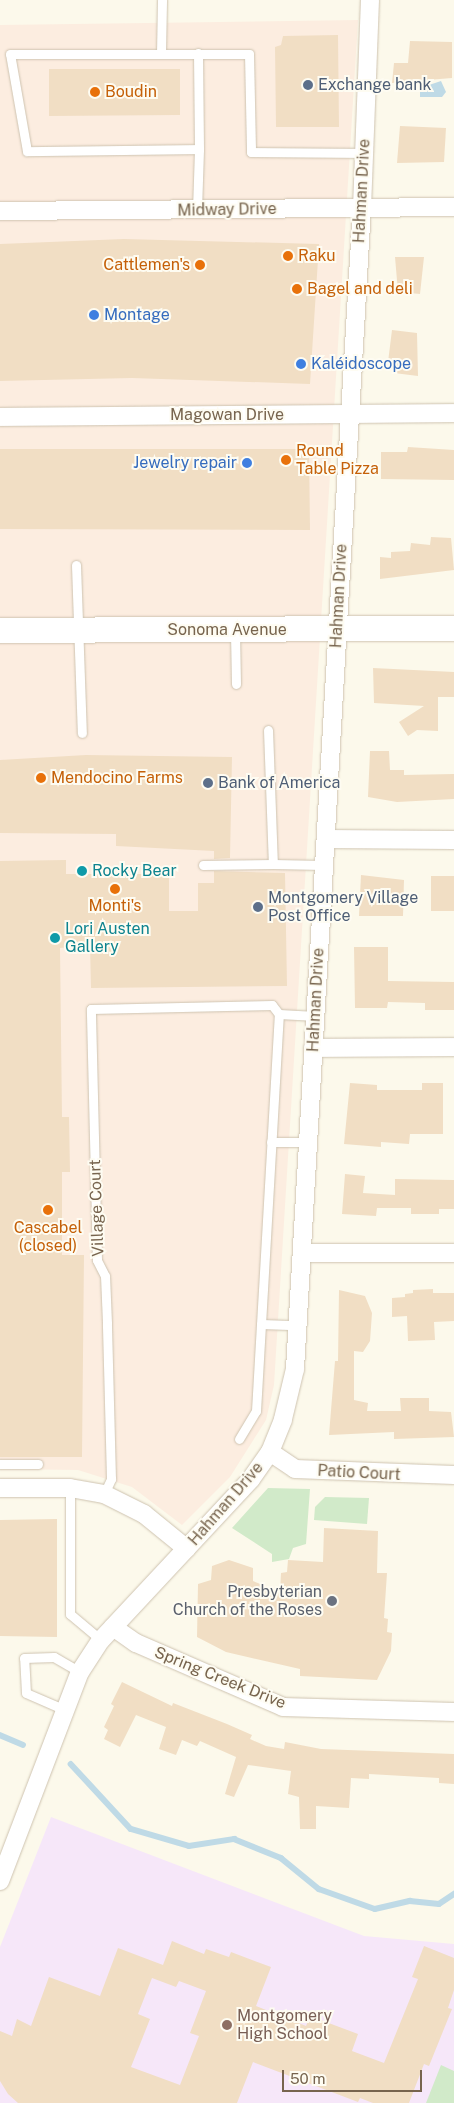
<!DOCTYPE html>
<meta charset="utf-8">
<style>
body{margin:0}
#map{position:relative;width:454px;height:2103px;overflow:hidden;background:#fcf9eb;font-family:"Public Sans",sans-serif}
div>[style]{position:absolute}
.commercial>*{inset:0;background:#fcede0}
.education>*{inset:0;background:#f6e7f9}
.green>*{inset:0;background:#d1eac9}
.water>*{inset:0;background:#bfdae6}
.stream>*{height:5.5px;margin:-2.75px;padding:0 2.75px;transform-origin:2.75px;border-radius:2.75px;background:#bfdae6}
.building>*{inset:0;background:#f1dec4}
.roads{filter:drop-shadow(0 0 1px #cec3b0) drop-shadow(0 0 1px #cec3b0)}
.lane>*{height:9px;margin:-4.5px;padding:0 4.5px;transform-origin:4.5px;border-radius:4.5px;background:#fff}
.street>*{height:18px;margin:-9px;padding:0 9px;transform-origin:9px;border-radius:9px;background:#fff}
.secondary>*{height:25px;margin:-12.5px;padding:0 12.5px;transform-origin:12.5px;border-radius:12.5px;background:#fff}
.dots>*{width:14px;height:14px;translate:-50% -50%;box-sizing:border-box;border:2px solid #fefcf2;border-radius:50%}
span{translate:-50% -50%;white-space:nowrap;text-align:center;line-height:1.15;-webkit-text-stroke:4px #fefcf2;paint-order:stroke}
.service-label{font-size:16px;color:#4e5e75}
.left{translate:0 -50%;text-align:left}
.food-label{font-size:16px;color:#c56008}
.right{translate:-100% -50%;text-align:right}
.street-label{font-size:16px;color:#77644e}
.shop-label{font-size:16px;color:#366cbe}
.culture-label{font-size:16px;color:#0d838f}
.worship-label{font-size:16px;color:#5b616d}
.education-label{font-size:16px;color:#785e54}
.scale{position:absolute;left:282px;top:2070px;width:140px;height:22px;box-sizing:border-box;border:2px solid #77644e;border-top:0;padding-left:6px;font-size:15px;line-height:18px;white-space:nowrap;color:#77644e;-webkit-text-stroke:4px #fefcf2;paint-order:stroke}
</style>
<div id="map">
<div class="commercial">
<div style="clip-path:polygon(358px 20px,274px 1385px,266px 1420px,230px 1477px,182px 1525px,132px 1487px,78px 1470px,0 1469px,0 25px)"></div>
</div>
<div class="education">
<div style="clip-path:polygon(51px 1817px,364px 1936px,454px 1944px,454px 2103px,0 2103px,0 1947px)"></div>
</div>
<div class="green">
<div style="clip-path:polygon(268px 1488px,310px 1489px,306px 1544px,293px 1548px,289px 1559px,272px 1562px,272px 1554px,232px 1528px)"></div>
<div style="clip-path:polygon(325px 1497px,369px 1498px,367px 1524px,314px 1520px,315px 1507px)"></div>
<div style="clip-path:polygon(441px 2065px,454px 2071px,454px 2103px,426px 2103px)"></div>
</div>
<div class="water">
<div style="clip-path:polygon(441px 81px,446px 92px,442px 97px,420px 97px,420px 88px)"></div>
</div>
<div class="stream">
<div style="left:0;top:1735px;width:25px;rotate:23deg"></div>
<div style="left:71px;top:1764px;width:88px;rotate:47.3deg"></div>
<div style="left:131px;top:1829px;width:60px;rotate:16.3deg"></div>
<div style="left:189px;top:1846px;width:46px;rotate:-8.8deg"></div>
<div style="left:234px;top:1839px;width:51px;rotate:22deg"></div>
<div style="left:281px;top:1858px;width:49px;rotate:39.2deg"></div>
<div style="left:319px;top:1889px;width:59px;rotate:19.7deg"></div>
<div style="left:375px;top:1909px;width:36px;rotate:-13deg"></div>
<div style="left:410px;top:1901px;width:29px;rotate:6deg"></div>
<div style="left:439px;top:1904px;width:18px;rotate:-34deg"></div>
</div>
<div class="building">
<div style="clip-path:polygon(338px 35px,339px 127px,276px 127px,275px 47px,281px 45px,283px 36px)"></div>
<div style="clip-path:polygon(410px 41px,452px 42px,452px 78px,392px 83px,394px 63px,408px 63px)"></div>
<div style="clip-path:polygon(49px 69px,180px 69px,180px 115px,49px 116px)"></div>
<div style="clip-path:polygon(400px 126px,446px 128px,444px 162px,397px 163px)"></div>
<div style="clip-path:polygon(124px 239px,319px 244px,310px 384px,132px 378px,0 381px,0 244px)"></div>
<div style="clip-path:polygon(395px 257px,424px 257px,420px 294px,398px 292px)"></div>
<div style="clip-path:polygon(392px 330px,417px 333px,418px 376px,394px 373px,394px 362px,388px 362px)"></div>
<div style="clip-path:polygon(408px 447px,454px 450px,454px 480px,381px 479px,381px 452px,407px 452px)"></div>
<div style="clip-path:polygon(0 449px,309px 449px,310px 530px,0 529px)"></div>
<div style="clip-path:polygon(431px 537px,451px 538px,454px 570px,380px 579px,380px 557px,391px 558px,391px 552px,410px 551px,411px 543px,430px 545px)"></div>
<div style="clip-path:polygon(373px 668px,454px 672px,454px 697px,438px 697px,438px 731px,417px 730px,408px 736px,399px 722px,424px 706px,374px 703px)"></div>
<div style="clip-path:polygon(370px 751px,389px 751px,390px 770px,404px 770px,404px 775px,454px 774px,454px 799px,397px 802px,368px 797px)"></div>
<div style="clip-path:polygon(86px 755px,232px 757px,230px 858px,214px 859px,214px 851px,116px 846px,116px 834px,0 833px,0 760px)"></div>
<div style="clip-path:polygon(66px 860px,66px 874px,169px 874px,169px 911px,198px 911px,198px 883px,214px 883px,214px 871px,285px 873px,287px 986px,91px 988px,90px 945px,60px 948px,62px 1117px,69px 1117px,70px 1172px,62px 1172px,62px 1255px,84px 1255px,82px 1457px,0 1457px,0 861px)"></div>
<div style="clip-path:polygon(361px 875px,404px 880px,403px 916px,359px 916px)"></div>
<div style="clip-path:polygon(431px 876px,454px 876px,454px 911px,431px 911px)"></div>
<div style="clip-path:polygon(354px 947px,388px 947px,388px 981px,454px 982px,454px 1010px,425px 1010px,425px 1003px,388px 1002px,387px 1008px,355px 1008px)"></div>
<div style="clip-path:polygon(350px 1083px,377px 1085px,377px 1090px,422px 1090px,422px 1083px,443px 1083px,443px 1134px,410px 1134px,409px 1144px,381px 1142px,381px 1147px,344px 1144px)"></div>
<div style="clip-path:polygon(345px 1174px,365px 1176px,363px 1193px,395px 1195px,395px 1179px,454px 1180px,454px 1209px,439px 1209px,439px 1214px,411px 1214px,411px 1208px,377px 1208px,376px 1216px,342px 1214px)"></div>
<div style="clip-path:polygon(433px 1289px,433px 1293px,454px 1293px,454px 1321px,434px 1322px,435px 1340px,408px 1341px,407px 1316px,392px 1317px,392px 1298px,405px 1297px,405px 1294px,413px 1293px,413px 1290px)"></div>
<div style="clip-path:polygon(339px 1290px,365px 1296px,372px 1313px,370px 1341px,363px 1352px,354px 1351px,354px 1400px,368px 1403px,367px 1411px,401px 1411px,400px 1398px,429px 1398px,429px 1411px,451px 1412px,454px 1437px,394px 1439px,394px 1432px,329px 1435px,335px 1361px,338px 1361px)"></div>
<div style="clip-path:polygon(57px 1519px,57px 1637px,0 1636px,0 1520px)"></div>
<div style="clip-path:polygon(324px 1528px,378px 1531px,377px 1573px,387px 1573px,384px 1618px,388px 1619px,387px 1632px,392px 1633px,391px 1651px,377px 1680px,300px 1676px,300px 1669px,226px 1652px,197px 1637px,198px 1584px,211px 1580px,212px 1566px,229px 1560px,253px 1568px,253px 1581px,280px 1592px,281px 1573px,287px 1572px,288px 1560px,323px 1562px)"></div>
<div style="clip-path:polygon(122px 1682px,172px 1706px,173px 1703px,227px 1724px,252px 1735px,250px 1739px,266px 1746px,284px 1749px,285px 1742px,321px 1749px,454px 1754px,454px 1784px,439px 1783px,439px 1778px,369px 1774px,369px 1779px,351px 1778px,349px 1808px,316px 1806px,316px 1829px,300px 1829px,299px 1797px,288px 1794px,291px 1771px,248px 1765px,234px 1797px,225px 1794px,236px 1757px,200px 1741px,197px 1746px,182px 1740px,176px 1755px,159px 1749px,166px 1727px,136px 1715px,120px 1747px,104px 1739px,108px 1730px,104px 1727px,114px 1706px,111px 1704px)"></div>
<div style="clip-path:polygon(evenodd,172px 1941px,204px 1954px,206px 1949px,229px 1957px,231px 1952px,271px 1967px,256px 2006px,306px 2026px,310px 2016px,358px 2034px,352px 2051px,384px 2063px,418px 1979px,412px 1977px,424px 1946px,454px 1958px,454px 1990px,448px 2008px,452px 2009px,429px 2066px,424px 2064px,409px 2103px,373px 2103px,360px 2098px,358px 2102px,253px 2062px,237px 2103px,18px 2103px,8px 2094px,0 2081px,0 2031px,12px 2036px,17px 2019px,31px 2026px,49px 1977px,100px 1996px,118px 1948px,163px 1965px,172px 1941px,152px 1978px,176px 1987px,179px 1981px,206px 1991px,190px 2033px,199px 2036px,180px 2085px,131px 2067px,150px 2019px,138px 2014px,152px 1978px)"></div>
</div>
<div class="roads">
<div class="lane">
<div style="left:161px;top:53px;width:53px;rotate:-88.9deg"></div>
<div style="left:198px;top:53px;width:96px;rotate:89.4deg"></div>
<div style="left:197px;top:210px;width:61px;rotate:-88.1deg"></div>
<div style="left:199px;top:149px;width:172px;rotate:179.3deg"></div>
<div style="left:27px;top:151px;width:98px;rotate:-99.9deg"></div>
<div style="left:10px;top:54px;width:239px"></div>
<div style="left:249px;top:54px;width:98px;rotate:88.8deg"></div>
<div style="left:251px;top:152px;width:113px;rotate:0.5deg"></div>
<div style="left:76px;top:565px;width:168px;rotate:88deg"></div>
<div style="left:235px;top:632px;width:52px;rotate:88.9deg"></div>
<div style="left:268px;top:730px;width:134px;rotate:87.9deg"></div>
<div style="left:273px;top:864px;width:50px;rotate:1.1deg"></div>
<div style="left:203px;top:865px;width:70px;rotate:-0.8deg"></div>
<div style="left:271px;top:1142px;width:38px"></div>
<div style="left:261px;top:1324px;width:35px;rotate:2deg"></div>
<div style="left:239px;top:1439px;width:33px;rotate:-59deg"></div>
<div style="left:256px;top:1411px;width:398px;rotate:-86.7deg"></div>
<div style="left:0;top:1464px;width:38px"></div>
<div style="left:70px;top:1488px;width:126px;rotate:90deg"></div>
<div style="left:70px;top:1614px;width:40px;rotate:40deg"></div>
<div style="left:104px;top:1494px;width:17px;rotate:-65deg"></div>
<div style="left:111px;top:1479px;width:156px;rotate:-91.5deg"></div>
<div style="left:107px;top:1323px;width:47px;rotate:-92.4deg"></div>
<div style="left:105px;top:1276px;width:18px;rotate:-117deg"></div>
<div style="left:97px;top:1260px;width:251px;rotate:-91.4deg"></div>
<div style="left:91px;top:1009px;width:181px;rotate:-1.3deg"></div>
<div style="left:272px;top:1005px;width:11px;rotate:52deg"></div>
<div style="left:279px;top:1014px;width:37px;rotate:3deg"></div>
<div style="left:63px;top:1709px;width:40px;rotate:-156.6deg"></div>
<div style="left:26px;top:1693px;width:35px;rotate:-93deg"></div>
<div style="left:24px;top:1658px;width:30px;rotate:-2deg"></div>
<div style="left:54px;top:1657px;width:30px;rotate:30deg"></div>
</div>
<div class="street">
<div style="left:0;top:211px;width:454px;rotate:-0.5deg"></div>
<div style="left:0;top:417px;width:454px;rotate:-0.5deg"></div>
<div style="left:326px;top:839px;width:128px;rotate:0.4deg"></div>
<div style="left:313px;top:1048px;width:141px;rotate:-0.4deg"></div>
<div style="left:302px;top:1253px;width:152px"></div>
<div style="left:270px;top:1452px;width:30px;rotate:34deg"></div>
<div style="left:295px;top:1469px;width:159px;rotate:2.2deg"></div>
<div style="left:0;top:1488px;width:70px"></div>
<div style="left:70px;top:1488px;width:35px;rotate:10deg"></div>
<div style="left:104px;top:1494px;width:45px;rotate:26.6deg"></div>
<div style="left:144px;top:1514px;width:55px;rotate:39.1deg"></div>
<div style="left:113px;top:1627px;width:28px;rotate:35deg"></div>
<div style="left:136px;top:1643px;width:160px;rotate:23.5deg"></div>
<div style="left:283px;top:1707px;width:171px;rotate:1.7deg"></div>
<div style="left:0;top:1881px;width:224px;rotate:-69.1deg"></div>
<div style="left:80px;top:1672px;width:38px;rotate:-57deg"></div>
<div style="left:101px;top:1640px;width:220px;rotate:-47deg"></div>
<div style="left:251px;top:1479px;width:33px;rotate:-55deg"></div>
<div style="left:270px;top:1452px;width:35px;rotate:-68deg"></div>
<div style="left:283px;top:1419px;width:51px;rotate:-76.5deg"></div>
<div style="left:295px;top:1369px;width:1163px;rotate:-86.7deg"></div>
<div style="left:362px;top:208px;width:208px;rotate:-87.8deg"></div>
</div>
<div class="secondary">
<div style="left:0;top:630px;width:454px;rotate:-0.3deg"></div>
</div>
</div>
<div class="dots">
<div style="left:308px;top:85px;background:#5c6f8a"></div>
<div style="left:95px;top:92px;background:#e8710a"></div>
<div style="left:288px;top:256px;background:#e8710a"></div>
<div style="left:200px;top:265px;background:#e8710a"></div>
<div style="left:297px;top:289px;background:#e8710a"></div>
<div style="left:94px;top:315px;background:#3f7fe0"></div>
<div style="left:301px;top:364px;background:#3f7fe0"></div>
<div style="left:286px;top:460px;background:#e8710a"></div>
<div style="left:247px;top:463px;background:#3f7fe0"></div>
<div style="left:41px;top:778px;background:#e8710a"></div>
<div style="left:208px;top:783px;background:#5c6f8a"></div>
<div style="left:82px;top:871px;background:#0f9aa8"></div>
<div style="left:115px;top:889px;background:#e8710a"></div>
<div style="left:258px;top:907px;background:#5c6f8a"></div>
<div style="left:55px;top:938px;background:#0f9aa8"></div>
<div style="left:48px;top:1210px;background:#e8710a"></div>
<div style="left:332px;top:1601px;background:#6b7280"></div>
<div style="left:227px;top:2025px;background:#8d6e63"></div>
</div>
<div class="service-label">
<span class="left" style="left:318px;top:85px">Exchange bank</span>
<span class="left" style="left:218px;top:783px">Bank of America</span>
<span class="left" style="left:268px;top:907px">Montgomery Village<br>Post Office</span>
</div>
<div class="food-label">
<span class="left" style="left:105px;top:92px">Boudin</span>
<span class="left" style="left:298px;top:256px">Raku</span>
<span class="right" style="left:190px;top:265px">Cattlemen's</span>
<span class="left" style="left:307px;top:289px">Bagel and deli</span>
<span class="left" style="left:296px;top:460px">Round<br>Table Pizza</span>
<span class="left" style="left:51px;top:778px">Mendocino Farms</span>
<span style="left:115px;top:906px">Monti's</span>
<span style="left:48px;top:1237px">Cascabel<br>(closed)</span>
</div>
<div class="street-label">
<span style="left:362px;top:191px;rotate:-87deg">Hahman Drive</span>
<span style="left:227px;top:210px;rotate:-1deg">Midway Drive</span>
<span style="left:227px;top:415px">Magowan Drive</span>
<span style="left:339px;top:596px;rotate:-87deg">Hahman Drive</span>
<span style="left:227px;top:630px">Sonoma Avenue</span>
<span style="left:316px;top:1000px;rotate:-87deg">Hahman Drive</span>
<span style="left:97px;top:1208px;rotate:-92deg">Village Court</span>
<span style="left:359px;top:1473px;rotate:3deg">Patio Court</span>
<span style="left:226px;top:1504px;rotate:-49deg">Hahman Drive</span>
<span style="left:220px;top:1678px;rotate:22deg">Spring Creek Drive</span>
</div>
<div class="shop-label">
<span class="left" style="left:104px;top:315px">Montage</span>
<span class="left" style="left:311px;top:364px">Kaléidoscope</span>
<span class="right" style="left:237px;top:463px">Jewelry repair</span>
</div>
<div class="culture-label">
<span class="left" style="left:92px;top:871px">Rocky Bear</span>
<span class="left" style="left:65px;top:938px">Lori Austen<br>Gallery</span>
</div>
<div class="worship-label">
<span class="right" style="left:322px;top:1601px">Presbyterian<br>Church of the Roses</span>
</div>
<div class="education-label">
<span class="left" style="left:237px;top:2025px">Montgomery<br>High School</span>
</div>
<div class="scale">50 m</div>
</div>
